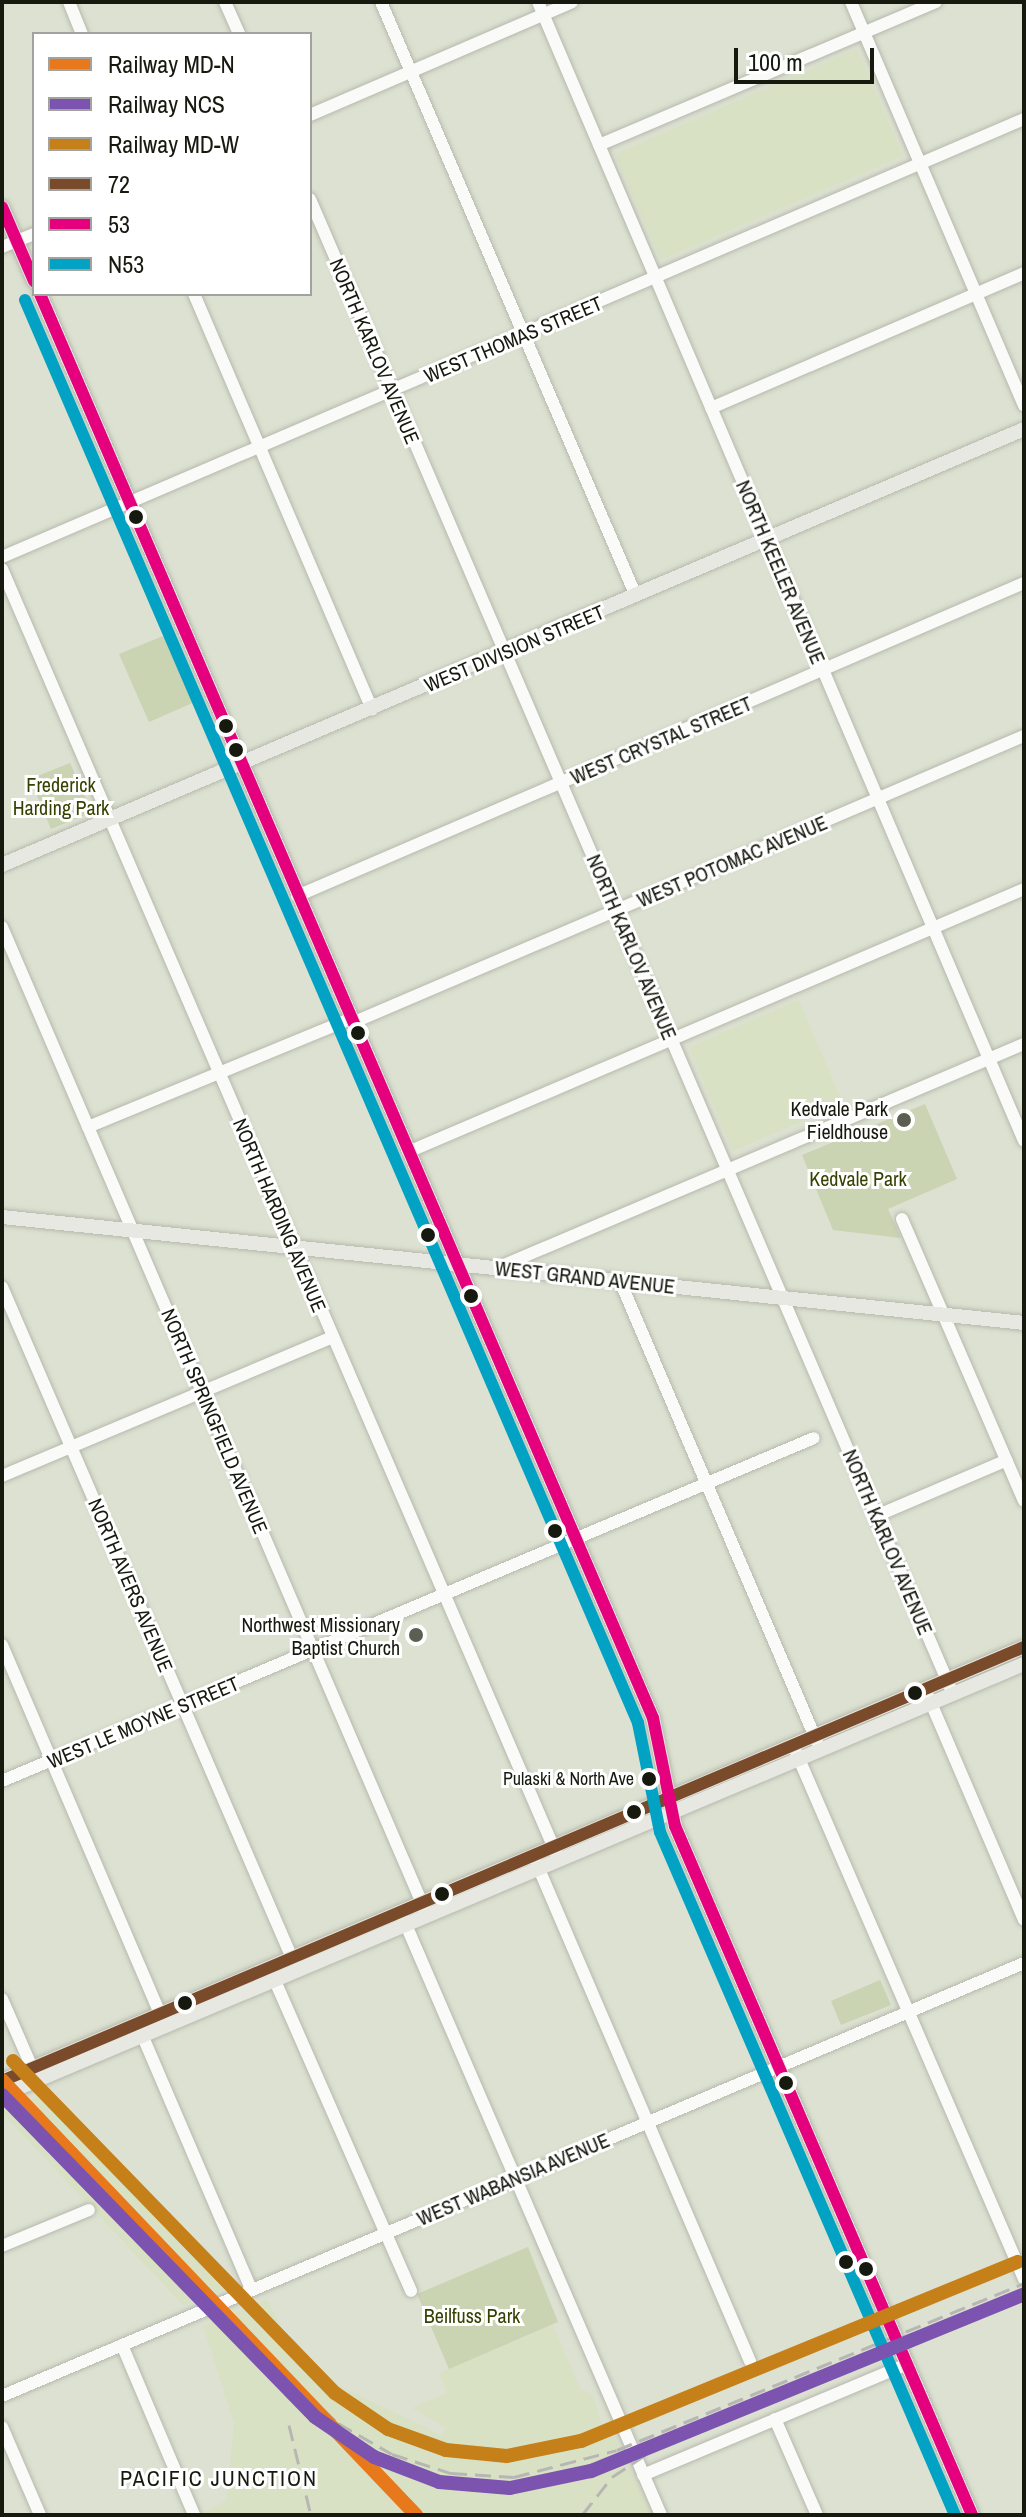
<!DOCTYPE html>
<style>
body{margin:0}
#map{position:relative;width:1026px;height:2517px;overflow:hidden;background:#dce1d1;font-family:"Archivo Narrow",sans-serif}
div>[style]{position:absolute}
.built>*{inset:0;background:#d9e1c5}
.green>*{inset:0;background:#cad3b2}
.roads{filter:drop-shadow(0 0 2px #b6b9ad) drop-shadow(0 0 2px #b6b9ad)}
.minor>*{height:12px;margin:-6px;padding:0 6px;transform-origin:6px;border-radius:6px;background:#fafaf8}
.major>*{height:14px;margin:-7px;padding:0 7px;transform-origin:7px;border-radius:7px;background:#e6e8e1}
.rail>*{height:3px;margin-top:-1.5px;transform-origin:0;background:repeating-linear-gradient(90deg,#b6b7b3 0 16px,transparent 0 24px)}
.bus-1>*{height:12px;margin:-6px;padding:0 6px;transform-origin:6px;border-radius:6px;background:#7a4b2a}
.bus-2>*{height:12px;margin:-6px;padding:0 6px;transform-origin:6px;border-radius:6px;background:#e5007d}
.bus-3>*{height:12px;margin:-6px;padding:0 6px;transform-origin:6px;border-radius:6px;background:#01a2c4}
.rail-1>*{height:14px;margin:-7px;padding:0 7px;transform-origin:7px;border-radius:7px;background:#e8781c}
.rail-2>*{height:14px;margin:-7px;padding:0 7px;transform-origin:7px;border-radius:7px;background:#7c53af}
.rail-3>*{height:14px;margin:-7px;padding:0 7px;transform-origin:7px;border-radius:7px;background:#c58019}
.dots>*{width:22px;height:22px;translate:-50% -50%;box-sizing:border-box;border:4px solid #fff;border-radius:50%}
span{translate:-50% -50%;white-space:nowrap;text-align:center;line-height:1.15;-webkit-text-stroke:6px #fff;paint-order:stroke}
.bus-label{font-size:18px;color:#16190e}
.right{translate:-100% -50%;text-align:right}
.street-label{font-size:20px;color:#16190e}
.park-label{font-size:20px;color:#374202}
.poi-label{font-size:20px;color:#16190e}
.neighbourhood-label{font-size:22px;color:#16190e;letter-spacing:2px}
.frame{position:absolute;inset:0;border:4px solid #16190e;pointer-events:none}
.legend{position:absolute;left:32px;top:32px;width:280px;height:264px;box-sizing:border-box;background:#fff;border:2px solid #a2a39f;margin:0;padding:10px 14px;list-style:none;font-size:24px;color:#16190e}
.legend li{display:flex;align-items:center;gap:16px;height:40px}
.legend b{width:40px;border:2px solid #a2a39f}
.scale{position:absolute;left:734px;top:48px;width:140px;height:36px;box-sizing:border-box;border:4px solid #16190e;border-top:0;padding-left:10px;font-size:24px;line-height:28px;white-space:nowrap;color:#16190e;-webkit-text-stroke:6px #fff;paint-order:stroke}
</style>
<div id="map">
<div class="built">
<div style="clip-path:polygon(857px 49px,903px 156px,661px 260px,615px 154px)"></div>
<div style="clip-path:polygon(799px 1000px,843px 1104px,733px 1151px,689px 1047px)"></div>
<div style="clip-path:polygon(50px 2091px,59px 2106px,236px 2285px,183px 2305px,2px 2113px)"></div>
<div style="clip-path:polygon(267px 2299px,292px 2347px,338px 2385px,441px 2435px,446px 2428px,412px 2408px,447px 2393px,439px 2373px,553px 2325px,581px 2390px,593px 2394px,602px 2428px,610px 2429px,654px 2515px,198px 2515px,226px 2501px,234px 2424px,203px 2326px)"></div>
</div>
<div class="green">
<div style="clip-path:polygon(168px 634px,197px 701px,149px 722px,119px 654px)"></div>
<div style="clip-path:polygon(70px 763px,92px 812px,51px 829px,30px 779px)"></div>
<div style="clip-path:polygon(925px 1104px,957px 1179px,888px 1209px,901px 1238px,833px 1230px,802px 1155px)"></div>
<div style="clip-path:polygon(880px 1980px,891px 2005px,841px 2025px,831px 2001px)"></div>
<div style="clip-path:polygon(528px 2247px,558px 2322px,449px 2369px,417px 2294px)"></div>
</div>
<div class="roads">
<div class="minor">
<div style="left:69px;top:2px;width:35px;rotate:68deg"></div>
<div style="left:225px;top:2px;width:35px;rotate:66deg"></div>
<div style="left:381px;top:2px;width:646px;rotate:66.77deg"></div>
<div style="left:538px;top:2px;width:1238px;rotate:66.89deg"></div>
<div style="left:851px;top:2px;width:439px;rotate:66.8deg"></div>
<div style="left:310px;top:115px;width:285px;rotate:-23.3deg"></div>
<div style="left:599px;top:145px;width:366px;rotate:-23deg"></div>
<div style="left:310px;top:199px;width:1627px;rotate:66.73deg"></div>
<div style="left:2px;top:247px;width:35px;rotate:-22deg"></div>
<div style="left:194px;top:294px;width:452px;rotate:66.8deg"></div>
<div style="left:711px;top:408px;width:341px;rotate:-23.3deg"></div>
<div style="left:2px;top:557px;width:1112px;rotate:-23.2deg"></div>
<div style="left:2px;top:569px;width:1401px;rotate:66.66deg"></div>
<div style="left:297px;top:896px;width:792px;rotate:-23.29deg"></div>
<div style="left:2px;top:927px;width:1070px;rotate:66.72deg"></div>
<div style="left:352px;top:1023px;width:731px;rotate:-23.13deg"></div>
<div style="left:88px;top:1127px;width:283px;rotate:-22.4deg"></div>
<div style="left:408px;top:1152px;width:670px;rotate:-23.12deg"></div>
<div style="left:902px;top:1219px;width:307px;rotate:66.6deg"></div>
<div style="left:497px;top:1268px;width:573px;rotate:-23.03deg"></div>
<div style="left:620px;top:1281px;width:501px;rotate:66.86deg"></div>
<div style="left:2px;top:1287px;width:739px;rotate:66.63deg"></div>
<div style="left:2px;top:1476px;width:359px;rotate:-22.8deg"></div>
<div style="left:876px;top:1516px;width:142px;rotate:-23.1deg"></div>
<div style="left:2px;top:1645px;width:409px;rotate:66.8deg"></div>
<div style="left:925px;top:1689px;width:251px;rotate:66.8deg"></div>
<div style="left:796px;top:1752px;width:574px;rotate:66.6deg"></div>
<div style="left:2px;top:1781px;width:881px;rotate:-22.9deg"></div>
<div style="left:536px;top:1862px;width:543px;rotate:66.79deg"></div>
<div style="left:403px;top:1918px;width:650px;rotate:66.63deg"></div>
<div style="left:272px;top:1974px;width:346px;rotate:66.3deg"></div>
<div style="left:2px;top:1999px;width:85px;rotate:66.4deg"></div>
<div style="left:140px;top:2030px;width:282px;rotate:66.8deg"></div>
<div style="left:2px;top:2246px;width:94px;rotate:-22.5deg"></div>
<div style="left:122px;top:2345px;width:185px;rotate:67deg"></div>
<div style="left:2px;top:2396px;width:1110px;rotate:-22.96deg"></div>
<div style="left:775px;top:2419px;width:105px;rotate:66.4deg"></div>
<div style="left:2px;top:2427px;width:96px;rotate:66.6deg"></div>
<div style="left:643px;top:2475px;width:286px;rotate:-22.8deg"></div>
</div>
<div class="major">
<div style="left:2px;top:207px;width:81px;rotate:66.6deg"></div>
<div style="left:40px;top:294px;width:1550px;rotate:66.71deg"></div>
<div style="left:653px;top:1718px;width:110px;rotate:78.5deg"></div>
<div style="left:675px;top:1826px;width:750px;rotate:66.68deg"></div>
<div style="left:2px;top:865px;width:1111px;rotate:-23.1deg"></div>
<div style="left:2px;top:1217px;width:1027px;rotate:5.92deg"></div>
<div style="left:2px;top:2081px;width:1110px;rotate:-23.01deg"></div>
<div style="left:2px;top:2095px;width:1109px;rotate:-22.87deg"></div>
</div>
</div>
<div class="rail">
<div style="left:288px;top:2377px;width:68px;rotate:42.6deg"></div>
<div style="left:338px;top:2423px;width:62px;rotate:29.9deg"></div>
<div style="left:392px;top:2454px;width:62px;rotate:17.9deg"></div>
<div style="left:451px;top:2473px;width:63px;rotate:3.6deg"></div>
<div style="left:514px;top:2477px;width:106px;rotate:-14.7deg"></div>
<div style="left:617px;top:2450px;width:440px;rotate:-22.3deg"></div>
<div style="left:289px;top:2425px;width:93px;rotate:76.3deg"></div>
<div style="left:582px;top:2515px;width:48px;rotate:-51.7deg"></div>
<div style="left:612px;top:2477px;width:71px;rotate:-33.5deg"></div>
</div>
<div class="bus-1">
<div style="left:2px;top:2081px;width:1110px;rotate:-23.01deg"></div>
</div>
<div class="bus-2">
<div style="left:2px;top:207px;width:81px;rotate:66.6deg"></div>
<div style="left:40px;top:294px;width:1550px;rotate:66.71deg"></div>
<div style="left:653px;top:1718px;width:110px;rotate:78.5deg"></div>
<div style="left:675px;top:1826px;width:750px;rotate:66.68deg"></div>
</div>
<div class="bus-3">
<div style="left:25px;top:300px;width:1549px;rotate:66.69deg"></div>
<div style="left:638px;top:1723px;width:111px;rotate:78.6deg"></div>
<div style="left:660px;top:1832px;width:744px;rotate:66.64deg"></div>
</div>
<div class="rail-1">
<div style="left:2px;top:2080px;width:601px;rotate:46.42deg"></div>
</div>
<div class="rail-2">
<div style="left:2px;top:2095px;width:449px;rotate:45.8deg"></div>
<div style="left:315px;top:2417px;width:71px;rotate:34.1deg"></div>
<div style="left:374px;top:2457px;width:70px;rotate:21deg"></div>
<div style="left:439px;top:2482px;width:71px;rotate:4.8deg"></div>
<div style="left:510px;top:2488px;width:83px;rotate:-11.9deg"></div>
<div style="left:591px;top:2471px;width:468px;rotate:-22.2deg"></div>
</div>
<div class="rail-3">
<div style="left:13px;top:2061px;width:463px;rotate:45.9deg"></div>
<div style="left:335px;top:2393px;width:64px;rotate:34.2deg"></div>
<div style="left:388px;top:2429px;width:62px;rotate:19.9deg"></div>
<div style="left:446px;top:2450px;width:61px;rotate:5.6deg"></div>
<div style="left:507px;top:2456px;width:76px;rotate:-11.5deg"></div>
<div style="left:581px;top:2441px;width:472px;rotate:-22.3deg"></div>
</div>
<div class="dots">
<div style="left:136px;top:517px;background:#16190e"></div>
<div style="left:226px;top:726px;background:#16190e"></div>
<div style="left:236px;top:750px;background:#16190e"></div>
<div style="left:358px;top:1033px;background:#16190e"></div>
<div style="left:904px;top:1120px;background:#5b5f52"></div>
<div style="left:428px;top:1235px;background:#16190e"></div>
<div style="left:471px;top:1296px;background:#16190e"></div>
<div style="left:555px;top:1531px;background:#16190e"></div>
<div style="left:416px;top:1635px;background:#5b5f52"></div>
<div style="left:915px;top:1693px;background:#16190e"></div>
<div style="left:649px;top:1779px;background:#16190e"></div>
<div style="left:634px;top:1812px;background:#16190e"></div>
<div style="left:442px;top:1894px;background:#16190e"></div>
<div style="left:185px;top:2003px;background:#16190e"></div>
<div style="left:786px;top:2083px;background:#16190e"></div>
<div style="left:846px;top:2262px;background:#16190e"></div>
<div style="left:866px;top:2269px;background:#16190e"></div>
</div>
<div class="bus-label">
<span class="right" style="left:634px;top:1779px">Pulaski &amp; North Ave</span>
</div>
<div class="street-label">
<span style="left:513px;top:339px;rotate:-23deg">WEST THOMAS STREET</span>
<span style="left:375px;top:351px;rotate:67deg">NORTH KARLOV AVENUE</span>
<span style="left:781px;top:572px;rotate:67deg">NORTH KEELER AVENUE</span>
<span style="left:514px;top:648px;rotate:-23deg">WEST DIVISION STREET</span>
<span style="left:661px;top:740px;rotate:-23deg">WEST CRYSTAL STREET</span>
<span style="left:732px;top:861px;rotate:-23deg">WEST POTOMAC AVENUE</span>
<span style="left:632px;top:947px;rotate:67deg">NORTH KARLOV AVENUE</span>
<span style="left:280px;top:1215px;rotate:67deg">NORTH HARDING AVENUE</span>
<span style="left:585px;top:1277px;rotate:6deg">WEST GRAND AVENUE</span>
<span style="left:215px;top:1421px;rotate:67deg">NORTH SPRINGFIELD AVENUE</span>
<span style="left:888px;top:1542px;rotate:67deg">NORTH KARLOV AVENUE</span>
<span style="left:131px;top:1585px;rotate:67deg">NORTH AVERS AVENUE</span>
<span style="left:143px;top:1722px;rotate:-23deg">WEST LE MOYNE STREET</span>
<span style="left:513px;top:2179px;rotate:-23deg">WEST WABANSIA AVENUE</span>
</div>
<div class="park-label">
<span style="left:61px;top:796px">Frederick<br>Harding Park</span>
<span style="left:858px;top:1178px">Kedvale Park</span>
<span style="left:472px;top:2315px">Beilfuss Park</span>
</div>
<div class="poi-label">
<span class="right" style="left:888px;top:1120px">Kedvale Park<br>Fieldhouse</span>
<span class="right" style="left:400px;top:1636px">Northwest Missionary<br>Baptist Church</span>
</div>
<div class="neighbourhood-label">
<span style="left:219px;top:2479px">PACIFIC JUNCTION</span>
</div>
<div class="frame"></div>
<ul class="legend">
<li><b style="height:10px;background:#e8781c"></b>Railway MD-N</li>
<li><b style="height:10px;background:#7c53af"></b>Railway NCS</li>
<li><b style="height:10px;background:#c58019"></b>Railway MD-W</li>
<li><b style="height:10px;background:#7a4b2a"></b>72</li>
<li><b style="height:10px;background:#e5007d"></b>53</li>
<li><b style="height:10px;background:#01a2c4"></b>N53</li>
</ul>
<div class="scale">100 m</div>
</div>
